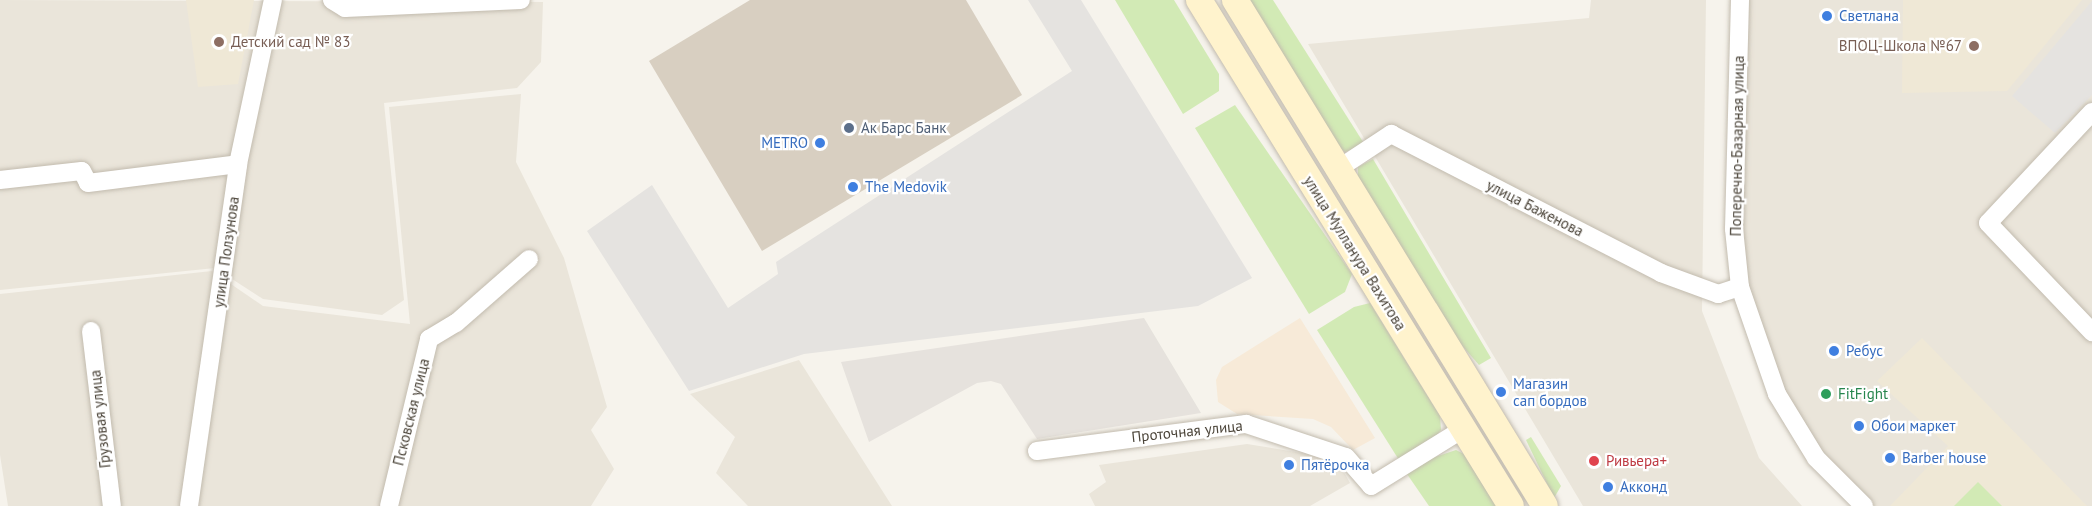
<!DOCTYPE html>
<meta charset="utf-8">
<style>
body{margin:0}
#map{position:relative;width:2092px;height:506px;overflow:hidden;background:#f6f3ec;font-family:"PT Sans",sans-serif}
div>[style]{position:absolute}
.residential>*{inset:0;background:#eae5da}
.commercial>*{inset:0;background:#f7ead8}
.industrial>*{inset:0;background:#e6e2dd}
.education>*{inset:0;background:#efe8d6}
.green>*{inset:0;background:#d2eab5}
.parking>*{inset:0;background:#e5e3e0}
.building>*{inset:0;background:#d8cfc1}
.roads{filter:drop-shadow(0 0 2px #c2bbae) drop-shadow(0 0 2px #c2bbae)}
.street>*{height:18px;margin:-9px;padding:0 9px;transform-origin:9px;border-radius:9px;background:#fff}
.secondary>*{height:26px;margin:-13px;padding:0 13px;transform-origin:13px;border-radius:13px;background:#fff3cd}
.dots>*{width:16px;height:16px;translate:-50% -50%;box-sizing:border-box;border:3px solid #fff;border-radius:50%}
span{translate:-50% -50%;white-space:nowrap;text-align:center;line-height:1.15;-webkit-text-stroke:4.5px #fff;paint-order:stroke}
.shop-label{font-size:15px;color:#366cbe}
.left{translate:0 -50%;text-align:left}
.right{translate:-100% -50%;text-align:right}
.education-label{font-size:15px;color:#785e54}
.service-label{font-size:15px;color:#4e5e75}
.street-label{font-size:15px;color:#4b4439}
.leisure-label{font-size:15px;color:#27864d}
.health-label{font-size:15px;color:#be3a42}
</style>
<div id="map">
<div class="residential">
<div style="clip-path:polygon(0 0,543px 2px,541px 62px,517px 88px,384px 103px,404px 300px,382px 315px,263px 299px,215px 268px,0 290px)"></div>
<div style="clip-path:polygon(1591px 0,1706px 0,1702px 311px,1759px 458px,1802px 506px,1583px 506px,1308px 44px,1589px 18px)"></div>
<div style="clip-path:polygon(1745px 0,2092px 0,2092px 506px,1863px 506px,1813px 459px,1733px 259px)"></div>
<div style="clip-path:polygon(521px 94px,516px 162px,564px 258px,607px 407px,591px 430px,614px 469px,591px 506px,8px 506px,0 455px,0 294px,212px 271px,263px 306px,410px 324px,389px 107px)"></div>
<div style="clip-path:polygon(799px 360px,892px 506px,748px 506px,716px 473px,735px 437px,690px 394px)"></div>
<div style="clip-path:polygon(1247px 444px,1314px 455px,1340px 465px,1350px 483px,1310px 506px,1095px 506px,1089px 494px,1106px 482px,1099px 465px)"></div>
</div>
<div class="commercial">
<div style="clip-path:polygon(1300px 318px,1375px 438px,1353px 450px,1331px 427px,1313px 419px,1237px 414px,1218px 402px,1216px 380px,1222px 367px)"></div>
</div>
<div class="industrial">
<div style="clip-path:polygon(1144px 318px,1201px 413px,1037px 439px,1001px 384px,991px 381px,977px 383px,869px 442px,841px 362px)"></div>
</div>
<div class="education">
<div style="clip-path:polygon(186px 0,254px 0,238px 84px,198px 87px)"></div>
<div style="clip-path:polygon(1903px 0,2082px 0,2007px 91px,1902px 93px)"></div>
<div style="clip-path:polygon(1922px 338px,2087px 506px,1890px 506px,1948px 446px,1877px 381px)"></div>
</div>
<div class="green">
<div style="clip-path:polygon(1115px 0,1174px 0,1219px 74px,1219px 91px,1183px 114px)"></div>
<div style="clip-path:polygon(1248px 0,1273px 0,1365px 145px,1345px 152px,1338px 147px)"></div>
<div style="clip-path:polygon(1235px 105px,1352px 274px,1345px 292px,1309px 314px,1195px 128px)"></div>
<div style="clip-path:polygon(1373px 159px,1491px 358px,1479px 365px,1451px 333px,1358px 179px,1358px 167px)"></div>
<div style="clip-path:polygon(1370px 303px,1440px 416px,1441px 430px,1434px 439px,1399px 460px,1317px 330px,1354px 307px)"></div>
<div style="clip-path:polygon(1531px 437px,1561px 486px,1554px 498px,1526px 440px)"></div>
<div style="clip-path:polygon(1456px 450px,1464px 454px,1497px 506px,1429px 506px,1407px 474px,1432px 458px)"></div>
<div style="clip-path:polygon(1978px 482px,2002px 506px,1954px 506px)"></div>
</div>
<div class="parking">
<div style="clip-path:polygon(1028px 0,1081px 0,1252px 278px,1198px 306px,804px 354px,689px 391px,587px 231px,652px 185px,728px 308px,778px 274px,776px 262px,1072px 71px)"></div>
<div style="clip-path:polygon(2092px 1px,2092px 95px,2055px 133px,2012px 96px)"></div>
</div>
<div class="building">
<div style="clip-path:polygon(750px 0,966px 0,1022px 95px,762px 251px,649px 61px)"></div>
</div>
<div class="roads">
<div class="street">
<div style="left:332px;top:0;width:15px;rotate:32deg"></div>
<div style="left:345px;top:8px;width:176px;rotate:-2.6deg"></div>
<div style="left:1740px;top:0;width:229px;rotate:91.5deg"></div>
<div style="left:1734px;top:229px;width:58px;rotate:84.1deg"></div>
<div style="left:1740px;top:287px;width:113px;rotate:70.9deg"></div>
<div style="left:1777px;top:394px;width:75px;rotate:58.6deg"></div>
<div style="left:1816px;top:458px;width:68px;rotate:45deg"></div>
<div style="left:2092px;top:112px;width:152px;rotate:133.1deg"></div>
<div style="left:1988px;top:223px;width:151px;rotate:46.3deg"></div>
<div style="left:1338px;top:169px;width:64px;rotate:-33.4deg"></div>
<div style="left:1391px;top:134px;width:304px;rotate:27.2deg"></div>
<div style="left:1661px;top:273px;width:61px;rotate:20.2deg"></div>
<div style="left:1718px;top:294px;width:23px;rotate:-18deg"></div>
<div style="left:0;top:180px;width:82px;rotate:-6.3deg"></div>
<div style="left:82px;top:171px;width:13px;rotate:63deg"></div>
<div style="left:88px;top:183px;width:151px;rotate:-7.2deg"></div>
<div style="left:91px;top:331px;width:176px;rotate:83.2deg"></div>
<div style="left:1037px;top:451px;width:211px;rotate:-7.4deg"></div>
<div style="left:1246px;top:424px;width:105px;rotate:18.3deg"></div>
<div style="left:1346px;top:457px;width:38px;rotate:49deg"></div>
<div style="left:1371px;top:486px;width:108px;rotate:-31.8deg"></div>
<div style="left:189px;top:506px;width:345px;rotate:-81.8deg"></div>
<div style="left:238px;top:164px;width:168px;rotate:-78deg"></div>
<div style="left:389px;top:506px;width:172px;rotate:-76.5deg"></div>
<div style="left:429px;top:339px;width:31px;rotate:-31deg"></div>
<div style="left:456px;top:323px;width:97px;rotate:-41.2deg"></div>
</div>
<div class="secondary">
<div style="left:1199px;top:0;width:594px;rotate:58.34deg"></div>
<div style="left:1235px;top:0;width:593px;rotate:58.51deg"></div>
</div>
</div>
<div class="dots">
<div style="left:1827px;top:16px;background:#3f7fe0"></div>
<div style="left:219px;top:42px;background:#8d6e63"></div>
<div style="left:1974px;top:46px;background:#8d6e63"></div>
<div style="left:849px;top:128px;background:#5c6f8a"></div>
<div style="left:820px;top:143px;background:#3f7fe0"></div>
<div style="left:853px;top:187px;background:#3f7fe0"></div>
<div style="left:1834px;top:351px;background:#3f7fe0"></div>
<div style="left:1501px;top:392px;background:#3f7fe0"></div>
<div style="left:1826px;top:394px;background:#2e9e5b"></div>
<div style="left:1859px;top:426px;background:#3f7fe0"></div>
<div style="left:1890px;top:458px;background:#3f7fe0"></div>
<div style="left:1594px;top:461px;background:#e0444e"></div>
<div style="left:1289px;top:465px;background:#3f7fe0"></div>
<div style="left:1608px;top:487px;background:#3f7fe0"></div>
</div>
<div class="shop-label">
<span class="left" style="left:1839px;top:16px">Светлана</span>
<span class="right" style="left:808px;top:143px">METRO</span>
<span class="left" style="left:865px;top:187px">The Medovik</span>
<span class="left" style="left:1846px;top:351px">Ребус</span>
<span class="left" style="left:1513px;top:392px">Магазин<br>сап бордов</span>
<span class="left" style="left:1871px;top:426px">Обои маркет</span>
<span class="left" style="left:1902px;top:458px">Barber house</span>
<span class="left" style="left:1301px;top:465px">Пятёрочка</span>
<span class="left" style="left:1620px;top:487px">Акконд</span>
</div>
<div class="education-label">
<span class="left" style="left:231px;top:42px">Детский сад № 83</span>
<span class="right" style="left:1962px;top:46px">ВПОЦ-Школа №67</span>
</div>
<div class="service-label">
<span class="left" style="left:861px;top:128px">Ак Барс Банк</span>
</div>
<div class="street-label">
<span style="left:1737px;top:146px;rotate:-89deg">Поперечно-Базарная улица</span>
<span style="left:1535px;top:208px;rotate:27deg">улица Баженова</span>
<span style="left:226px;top:252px;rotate:-82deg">улица Ползунова</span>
<span style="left:1355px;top:253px;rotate:58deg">улица Мулланура Вахитова</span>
<span style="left:411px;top:412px;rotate:-76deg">Псковская улица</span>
<span style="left:100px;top:419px;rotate:-96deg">Грузовая улица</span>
<span style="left:1187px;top:431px;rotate:-6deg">Проточная улица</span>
</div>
<div class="leisure-label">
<span class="left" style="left:1838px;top:394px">FitFight</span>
</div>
<div class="health-label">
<span class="left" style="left:1606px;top:461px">Ривьера+</span>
</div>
</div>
